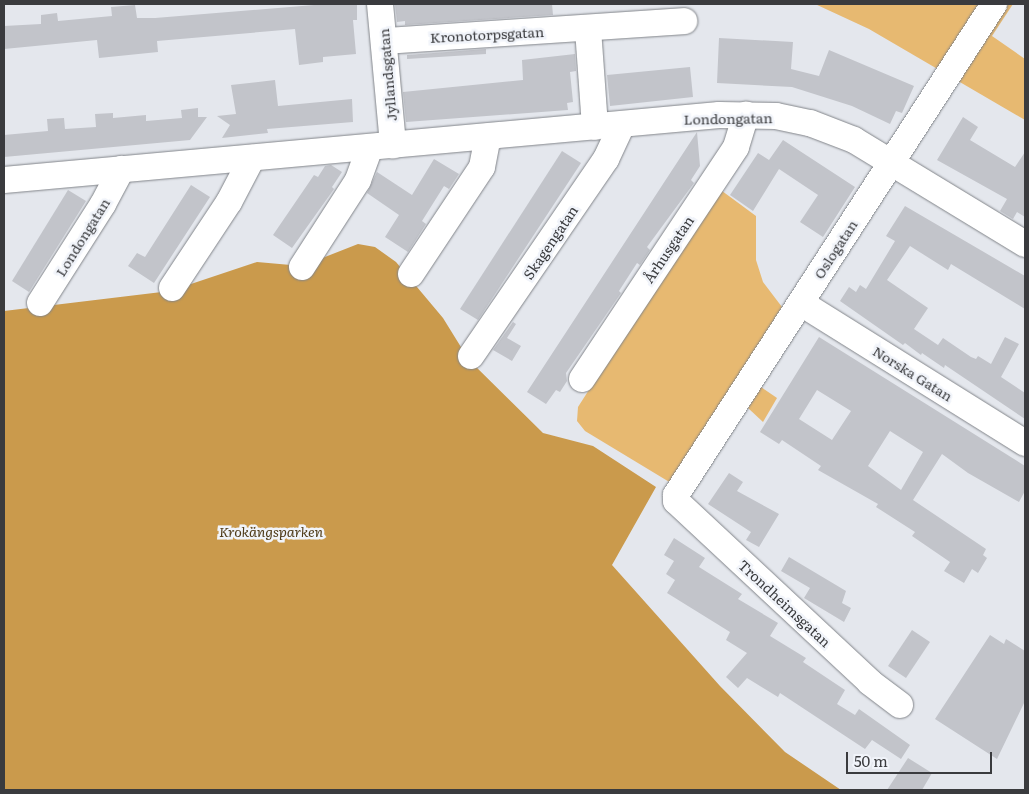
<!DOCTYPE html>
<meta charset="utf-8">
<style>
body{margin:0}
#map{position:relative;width:1029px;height:794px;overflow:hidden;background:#e4e7ed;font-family:Literata,serif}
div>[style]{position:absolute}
.green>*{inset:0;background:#e7b971}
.forest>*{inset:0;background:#ca9a4c}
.building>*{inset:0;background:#c2c4ca}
.roads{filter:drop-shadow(0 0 1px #82858a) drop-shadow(0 0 1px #82858a)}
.minor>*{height:26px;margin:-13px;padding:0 13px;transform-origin:13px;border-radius:13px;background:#fff}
span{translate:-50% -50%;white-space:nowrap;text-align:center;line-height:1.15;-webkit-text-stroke:5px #f1f4fa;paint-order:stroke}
.street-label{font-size:14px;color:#3a3b3e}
.park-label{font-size:14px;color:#4f3b19;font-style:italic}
.frame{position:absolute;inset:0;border:5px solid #3a3b3e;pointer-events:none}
.scale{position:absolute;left:846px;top:752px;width:146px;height:22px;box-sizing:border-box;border:2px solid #3a3b3e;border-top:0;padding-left:6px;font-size:15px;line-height:18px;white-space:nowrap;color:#3a3b3e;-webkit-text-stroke:4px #f1f4fa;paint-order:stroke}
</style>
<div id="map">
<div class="green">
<div style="clip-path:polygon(815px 4px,1013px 4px,992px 36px,1025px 59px,1025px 120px,869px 29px)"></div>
<div style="clip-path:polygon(718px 188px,756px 216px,756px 260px,763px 282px,782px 307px,671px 483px,585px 431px,577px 421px,578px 407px)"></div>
<div style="clip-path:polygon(761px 387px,777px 398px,763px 422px,748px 408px)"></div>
</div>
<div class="forest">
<div style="clip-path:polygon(358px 244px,375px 247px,396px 262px,443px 318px,469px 360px,543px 433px,593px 446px,656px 487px,612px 565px,720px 686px,785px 752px,841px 790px,4px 790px,4px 311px,170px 291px,257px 262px,302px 266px)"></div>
</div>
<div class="building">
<div style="clip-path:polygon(326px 4px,357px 4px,357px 20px,353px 20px,356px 54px,323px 57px,323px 62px,299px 65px,295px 29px,157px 41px,158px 52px,99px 58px,97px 40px,4px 49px,4px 26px,41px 24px,41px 15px,57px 13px,58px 21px,112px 16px,111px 7px,135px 5px,137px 18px,155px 18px)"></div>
<div style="clip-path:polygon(395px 4px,552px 4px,553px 15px,405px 25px,405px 21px,397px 22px)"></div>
<div style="clip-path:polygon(719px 38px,793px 42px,791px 69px,819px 76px,829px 50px,914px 86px,902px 113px,896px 111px,890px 124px,852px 106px,792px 87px,717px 83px)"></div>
<div style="clip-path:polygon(486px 49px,486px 54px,407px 59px,407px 55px)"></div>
<div style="clip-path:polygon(575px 54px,576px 71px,570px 72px,573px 102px,567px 103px,568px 110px,406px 122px,403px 92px,523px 80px,522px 60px)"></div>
<div style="clip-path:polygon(690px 67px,693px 97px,610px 106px,607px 75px)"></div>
<div style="clip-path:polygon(275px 80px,278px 106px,352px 99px,353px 122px,267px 129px,268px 133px,222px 138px,230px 125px,217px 116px,236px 114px,231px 85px)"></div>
<div style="clip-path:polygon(198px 108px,198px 117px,207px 117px,190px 140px,4px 157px,4px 135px,48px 131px,47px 119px,64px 118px,65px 129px,96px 127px,95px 114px,113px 113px,113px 118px,146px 115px,146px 121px,182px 118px,181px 110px)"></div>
<div style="clip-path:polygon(963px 117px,978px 127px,970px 140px,1015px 167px,1025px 152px,1025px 217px,1017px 212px,1013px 219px,1000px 211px,1007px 199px,937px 160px)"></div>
<div style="clip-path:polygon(697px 132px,700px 166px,691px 180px,694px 183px,647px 247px,650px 250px,640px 265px,637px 263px,619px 291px,621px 293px,566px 373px,567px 381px,560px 392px,556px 390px,546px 404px,527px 392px)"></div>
<div style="clip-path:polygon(783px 140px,855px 187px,823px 237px,800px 222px,818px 195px,779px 169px,753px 211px,730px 195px,758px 153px,769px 160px)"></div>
<div style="clip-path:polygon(562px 151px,581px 163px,478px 320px,460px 309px)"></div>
<div style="clip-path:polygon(434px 159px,459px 174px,449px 189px,444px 186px,422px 221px,426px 224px,408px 252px,385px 237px,399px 215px,367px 193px,377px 172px,412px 195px)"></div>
<div style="clip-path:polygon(331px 165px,342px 172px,332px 187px,334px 189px,292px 248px,273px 235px,314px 175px,318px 177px,325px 166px)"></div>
<div style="clip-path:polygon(191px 185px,210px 197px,154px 283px,128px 266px,137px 253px,145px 257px)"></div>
<div style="clip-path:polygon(68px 190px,86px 201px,29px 292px,12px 281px)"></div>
<div style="clip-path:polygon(905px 206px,1025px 276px,1025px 309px,951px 264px,948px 270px,910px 246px,887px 280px,928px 308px,914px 329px,938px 345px,943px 338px,971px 357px,976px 359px,978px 356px,991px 364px,1005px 337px,1019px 344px,1001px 377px,1025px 393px,1025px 419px,945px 365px,944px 368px,922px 353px,921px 355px,905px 343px,903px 345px,840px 301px,849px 287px,856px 292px,860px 285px,866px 289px,895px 241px,886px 236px)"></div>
<div style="clip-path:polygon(513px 322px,516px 324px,507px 338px,521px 346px,512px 361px,493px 350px)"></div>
<div style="clip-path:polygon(evenodd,819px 337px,1025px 466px,1025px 491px,1019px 502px,968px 473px,942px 454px,913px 500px,986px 549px,983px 555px,987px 558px,978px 573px,972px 569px,964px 583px,944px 571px,950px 562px,912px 536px,915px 532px,876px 507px,878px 504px,818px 470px,821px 466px,782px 440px,779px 444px,760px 432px,819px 337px,817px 390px,851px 411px,832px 440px,799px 419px,817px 390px,819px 337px,890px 431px,923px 452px,901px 490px,868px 466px,890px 431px)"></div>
<div style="clip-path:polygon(729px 473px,743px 482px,737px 491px,779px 514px,759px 547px,746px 540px,751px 532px,708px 504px)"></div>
<div style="clip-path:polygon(674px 538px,705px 558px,699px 567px,742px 594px,738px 599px,778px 623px,770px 636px,806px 658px,803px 662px,845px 690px,837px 704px,855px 715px,859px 709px,910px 745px,901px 759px,872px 740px,865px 749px,780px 693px,778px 697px,747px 678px,738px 688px,726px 677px,747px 653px,726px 640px,730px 632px,667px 593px,675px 580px,666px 574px,674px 561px,664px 555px)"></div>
<div style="clip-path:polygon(789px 557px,846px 591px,842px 603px,851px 608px,844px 622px,804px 598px,810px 588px,781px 571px)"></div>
<div style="clip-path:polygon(912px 630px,930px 642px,906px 678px,888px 666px)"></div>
<div style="clip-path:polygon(990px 635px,1004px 644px,1006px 639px,1025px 651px,1025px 701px,997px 759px,935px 719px)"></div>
<div style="clip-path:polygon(908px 758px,932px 773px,922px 790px,887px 790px)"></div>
</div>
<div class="roads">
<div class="minor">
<div style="left:380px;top:4px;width:142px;rotate:84.7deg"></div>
<div style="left:588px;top:29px;width:98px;rotate:85.9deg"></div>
<div style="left:385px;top:41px;width:300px;rotate:-3.8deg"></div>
<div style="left:4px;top:180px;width:718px;rotate:-5.19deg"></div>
<div style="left:719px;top:115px;width:57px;rotate:1deg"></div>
<div style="left:776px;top:116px;width:35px;rotate:12deg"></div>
<div style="left:810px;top:123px;width:47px;rotate:21.1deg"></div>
<div style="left:854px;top:140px;width:200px;rotate:31.3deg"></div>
<div style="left:302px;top:267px;width:103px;rotate:-57.2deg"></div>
<div style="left:358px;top:180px;width:33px;rotate:-70deg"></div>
<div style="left:411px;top:274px;width:128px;rotate:-56.4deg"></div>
<div style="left:482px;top:167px;width:31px;rotate:-79deg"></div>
<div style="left:172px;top:288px;width:103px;rotate:-56.5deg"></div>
<div style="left:229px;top:202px;width:50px;rotate:-62.4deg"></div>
<div style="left:40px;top:303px;width:117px;rotate:-57.5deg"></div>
<div style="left:103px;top:204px;width:40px;rotate:-62deg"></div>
<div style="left:801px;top:303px;width:264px;rotate:32deg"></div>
<div style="left:471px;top:356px;width:239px;rotate:-55.6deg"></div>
<div style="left:606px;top:159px;width:38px;rotate:-65deg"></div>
<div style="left:582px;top:379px;width:278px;rotate:-56.4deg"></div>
<div style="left:736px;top:147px;width:34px;rotate:-73deg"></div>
<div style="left:900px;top:705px;width:38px;rotate:-143deg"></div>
<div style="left:870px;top:682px;width:265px;rotate:-137deg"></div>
<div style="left:676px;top:501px;width:6px;rotate:-90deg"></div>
<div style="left:676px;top:495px;width:585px;rotate:-57.07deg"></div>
</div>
</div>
<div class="street-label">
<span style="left:487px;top:34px;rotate:-3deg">Kronotorpsgatan</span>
<span style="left:387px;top:75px;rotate:-95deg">Jyllandsgatan</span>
<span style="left:728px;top:118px;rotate:-1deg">Londongatan</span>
<span style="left:82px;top:237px;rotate:-58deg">Londongatan</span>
<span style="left:550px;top:242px;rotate:-56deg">Skagengatan</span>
<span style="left:668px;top:249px;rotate:-56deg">Århusgatan</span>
<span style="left:835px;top:249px;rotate:-57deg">Oslogatan</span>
<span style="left:913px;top:373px;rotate:32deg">Norska Gatan</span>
<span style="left:785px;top:603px;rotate:43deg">Trondheimsgatan</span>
</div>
<div class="park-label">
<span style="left:271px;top:531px">Krokängsparken</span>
</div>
<div class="frame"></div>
<div class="scale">50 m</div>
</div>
